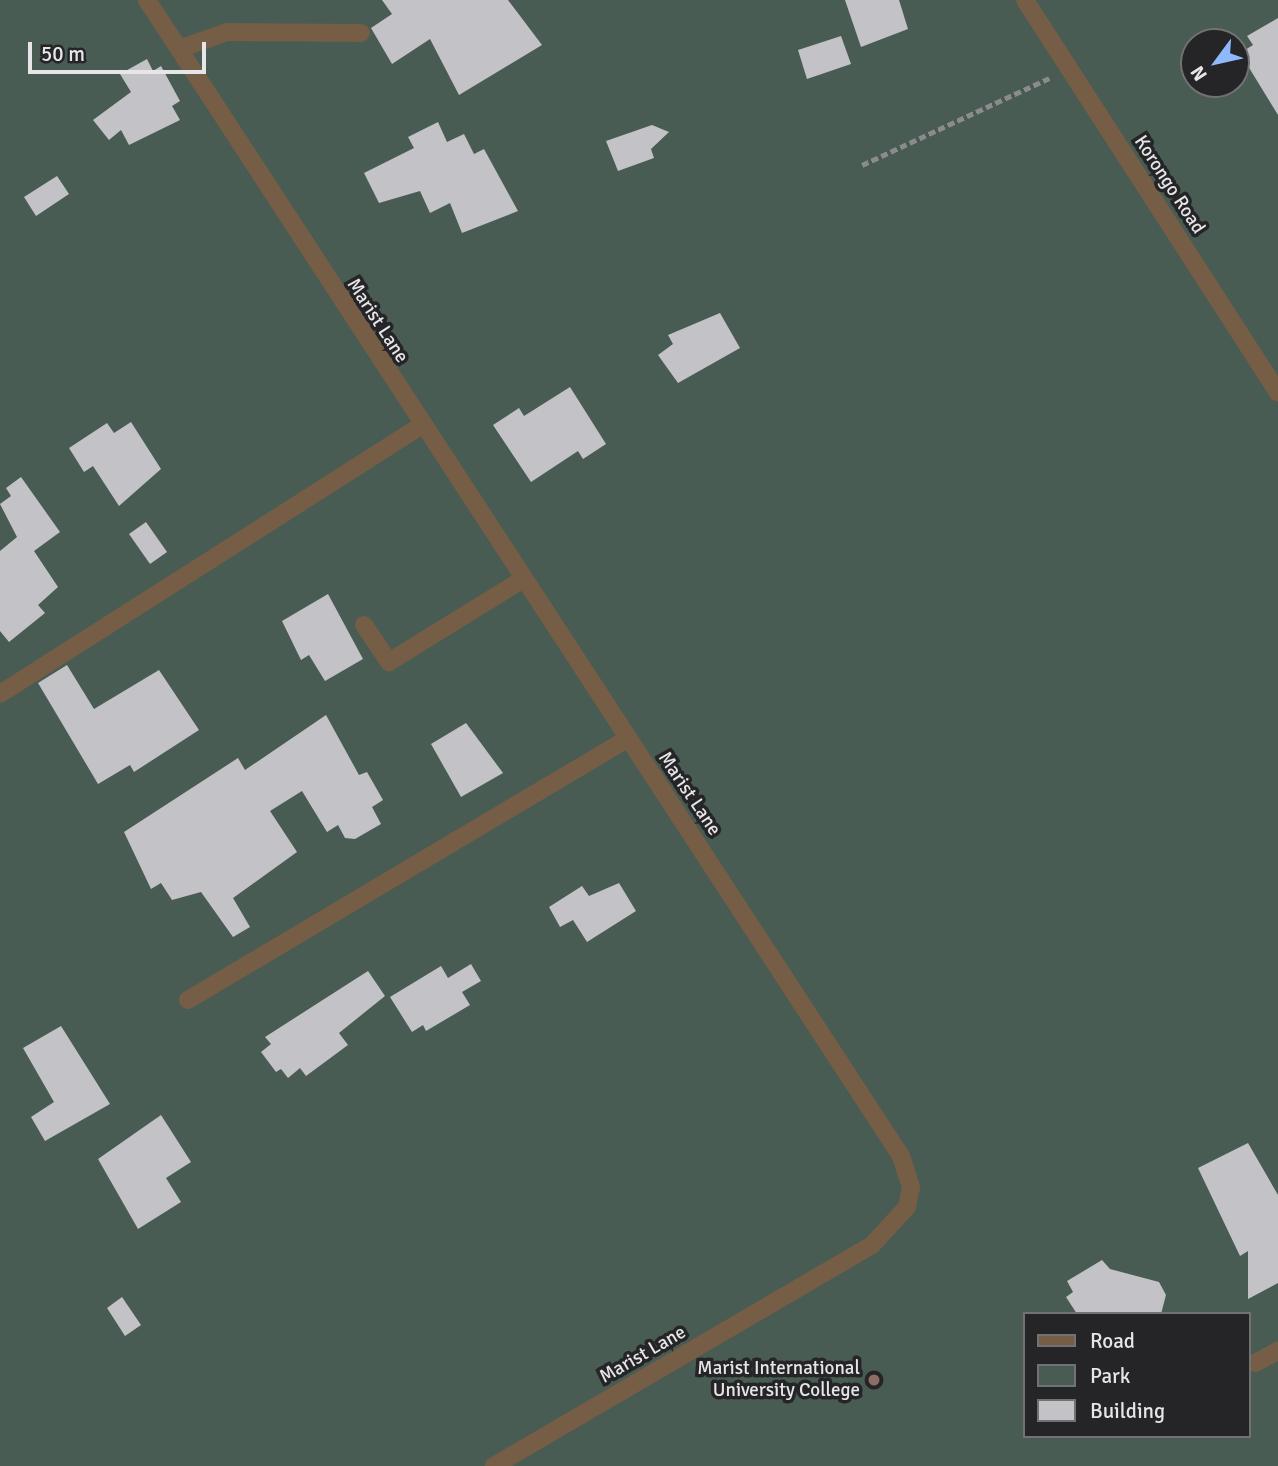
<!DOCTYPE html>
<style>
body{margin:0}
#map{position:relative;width:1278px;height:1466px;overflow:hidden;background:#2e2e31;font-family:Signika,sans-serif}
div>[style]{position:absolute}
.green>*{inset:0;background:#495c53}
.building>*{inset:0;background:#c3c2c7}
.path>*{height:4.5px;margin-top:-2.25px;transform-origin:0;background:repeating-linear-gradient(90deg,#8b8b8e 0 7px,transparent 0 10.5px)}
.minor>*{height:18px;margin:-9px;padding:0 9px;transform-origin:9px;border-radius:9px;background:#755d46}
.dots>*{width:19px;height:19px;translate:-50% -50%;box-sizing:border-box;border:4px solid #252427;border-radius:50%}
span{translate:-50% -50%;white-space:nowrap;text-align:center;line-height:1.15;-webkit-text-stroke:7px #252427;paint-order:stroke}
.street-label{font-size:19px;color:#e6e6e8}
.poi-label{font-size:19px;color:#e6e6e8}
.right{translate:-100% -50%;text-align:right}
.legend{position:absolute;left:1023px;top:1312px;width:228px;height:126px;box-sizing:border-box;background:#252427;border:2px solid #727274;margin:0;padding:9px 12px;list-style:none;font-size:21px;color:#e6e6e8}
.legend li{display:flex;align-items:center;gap:14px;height:35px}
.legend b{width:35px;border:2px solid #727274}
.north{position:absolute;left:1180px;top:28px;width:70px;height:70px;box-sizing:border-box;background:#252427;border:2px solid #727274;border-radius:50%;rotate:237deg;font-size:19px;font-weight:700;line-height:28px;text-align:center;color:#e6e6e8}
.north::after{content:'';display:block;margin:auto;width:24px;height:32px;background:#90b8fd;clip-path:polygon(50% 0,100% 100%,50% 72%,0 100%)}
.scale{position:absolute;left:28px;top:42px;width:178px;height:32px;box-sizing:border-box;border:4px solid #e6e6e8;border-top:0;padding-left:9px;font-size:21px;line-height:24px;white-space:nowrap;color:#e6e6e8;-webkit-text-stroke:5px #252427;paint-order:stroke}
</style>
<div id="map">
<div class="green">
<div style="clip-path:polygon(evenodd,0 0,1278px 0,1278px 1466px,0 1466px,0 0,1194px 42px,1236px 42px,1236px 84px,1194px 84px,1194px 42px,0 0,1024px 1314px,1248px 1314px,1248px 1436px,1024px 1436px,1024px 1314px)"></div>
</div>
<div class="building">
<div style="clip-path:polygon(382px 0,508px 0,542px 45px,459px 95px,430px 39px,392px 64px,371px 28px,392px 14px)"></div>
<div style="clip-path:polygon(845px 0,899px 0,908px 29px,861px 47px)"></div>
<div style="clip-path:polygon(1278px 18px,1278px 115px,1240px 53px,1253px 45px,1247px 36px)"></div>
<div style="clip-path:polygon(841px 36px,851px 64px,807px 79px,798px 50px)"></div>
<div style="clip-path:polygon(147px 59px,153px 71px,161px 66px,180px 101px,172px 106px,180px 120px,129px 145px,121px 130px,109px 140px,93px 120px,131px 92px,120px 74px)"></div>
<div style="clip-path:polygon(438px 122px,447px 142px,464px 134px,474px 154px,484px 149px,518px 211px,462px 233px,450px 203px,430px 213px,420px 191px,379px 203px,364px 173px,414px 148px,408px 137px)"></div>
<div style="clip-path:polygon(652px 125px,669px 132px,651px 149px,654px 158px,618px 171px,606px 141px)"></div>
<div style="clip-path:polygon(57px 176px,69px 194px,36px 216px,24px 197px)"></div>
<div style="clip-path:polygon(720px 313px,740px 348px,678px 383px,658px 355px,673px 344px,668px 335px)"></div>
<div style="clip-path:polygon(570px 387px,606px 444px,583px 459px,578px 451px,531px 482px,493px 425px,519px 408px,524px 416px)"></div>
<div style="clip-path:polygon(131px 422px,161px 469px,119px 506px,93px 466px,84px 472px,69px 448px,107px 423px,114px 433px)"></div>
<div style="clip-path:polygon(21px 477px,60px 532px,34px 551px,58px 587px,38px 605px,45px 613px,9px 642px,0 631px,0 551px,17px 537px,0 504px,11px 496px,6px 488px)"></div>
<div style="clip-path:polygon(146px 522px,167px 552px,150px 564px,129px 534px)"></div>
<div style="clip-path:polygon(328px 594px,363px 659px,325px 681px,309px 655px,301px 660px,282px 621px)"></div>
<div style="clip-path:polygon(67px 665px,94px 709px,159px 670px,199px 730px,134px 772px,130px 765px,98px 784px,38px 683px)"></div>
<div style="clip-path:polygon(326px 715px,359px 775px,367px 772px,383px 800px,372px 807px,381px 824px,355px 839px,345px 838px,338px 825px,327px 832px,302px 791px,270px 811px,297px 852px,233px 898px,250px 927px,233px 937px,201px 892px,172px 900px,161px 883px,151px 889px,124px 832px,238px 758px,245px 770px)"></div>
<div style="clip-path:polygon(466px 723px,503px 773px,461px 797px,431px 744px)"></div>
<div style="clip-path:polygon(619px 883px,636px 911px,587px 942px,573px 920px,560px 927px,549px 907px,582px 886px,589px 896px)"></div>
<div style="clip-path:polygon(471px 964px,481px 981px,462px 992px,470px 1005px,426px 1031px,423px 1025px,412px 1032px,390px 997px,441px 966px,448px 978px)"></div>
<div style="clip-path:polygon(368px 971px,385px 996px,339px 1033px,348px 1045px,306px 1076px,300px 1068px,288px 1078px,281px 1069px,276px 1072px,261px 1052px,271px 1044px,265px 1037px)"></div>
<div style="clip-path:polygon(61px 1026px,110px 1104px,45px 1141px,31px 1117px,54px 1102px,23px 1048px)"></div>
<div style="clip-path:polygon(161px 1115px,191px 1162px,166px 1178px,181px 1202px,138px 1229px,98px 1159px)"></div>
<div style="clip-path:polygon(1248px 1143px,1278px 1195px,1278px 1283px,1248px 1299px,1248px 1251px,1240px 1256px,1198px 1168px)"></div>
<div style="clip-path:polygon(1102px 1260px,1110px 1269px,1159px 1282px,1166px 1295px,1161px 1314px,1077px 1314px,1066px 1297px,1073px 1292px,1067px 1281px)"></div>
<div style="clip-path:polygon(122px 1297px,141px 1325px,125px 1336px,107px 1308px)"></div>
</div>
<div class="path">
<div style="left:862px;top:165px;width:209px;rotate:-24.9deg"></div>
</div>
<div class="minor">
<div style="left:147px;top:0;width:1380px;rotate:56.89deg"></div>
<div style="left:901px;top:1156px;width:33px;rotate:72deg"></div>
<div style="left:911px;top:1187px;width:20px;rotate:101deg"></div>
<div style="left:907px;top:1207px;width:52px;rotate:132.6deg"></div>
<div style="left:872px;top:1245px;width:438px;rotate:149.7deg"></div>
<div style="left:1025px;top:0;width:467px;rotate:57.2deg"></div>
<div style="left:179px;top:49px;width:51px;rotate:-19.5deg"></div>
<div style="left:227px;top:32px;width:134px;rotate:0.4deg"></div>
<div style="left:364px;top:625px;width:45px;rotate:56deg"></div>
<div style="left:389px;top:662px;width:156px;rotate:-31.7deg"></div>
<div style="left:0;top:694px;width:498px;rotate:-32.5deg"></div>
<div style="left:188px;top:1000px;width:511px;rotate:-30.73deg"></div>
<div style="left:1255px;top:1363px;width:26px;rotate:-28deg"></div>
</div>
<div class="dots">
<div style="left:874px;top:1380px;background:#8d6e63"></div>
</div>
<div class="street-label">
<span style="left:1169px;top:185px;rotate:57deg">Korongo Road</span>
<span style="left:377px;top:321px;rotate:57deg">Marist Lane</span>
<span style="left:689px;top:794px;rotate:56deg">Marist Lane</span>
<span style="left:643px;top:1355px;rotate:-30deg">Marist Lane</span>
</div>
<div class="poi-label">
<span class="right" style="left:860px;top:1380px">Marist International<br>University College</span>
</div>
<ul class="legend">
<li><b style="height:9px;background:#755d46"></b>Road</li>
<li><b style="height:19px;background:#495c53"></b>Park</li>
<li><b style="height:19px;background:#c3c2c7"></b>Building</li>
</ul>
<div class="north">N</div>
<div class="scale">50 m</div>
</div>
